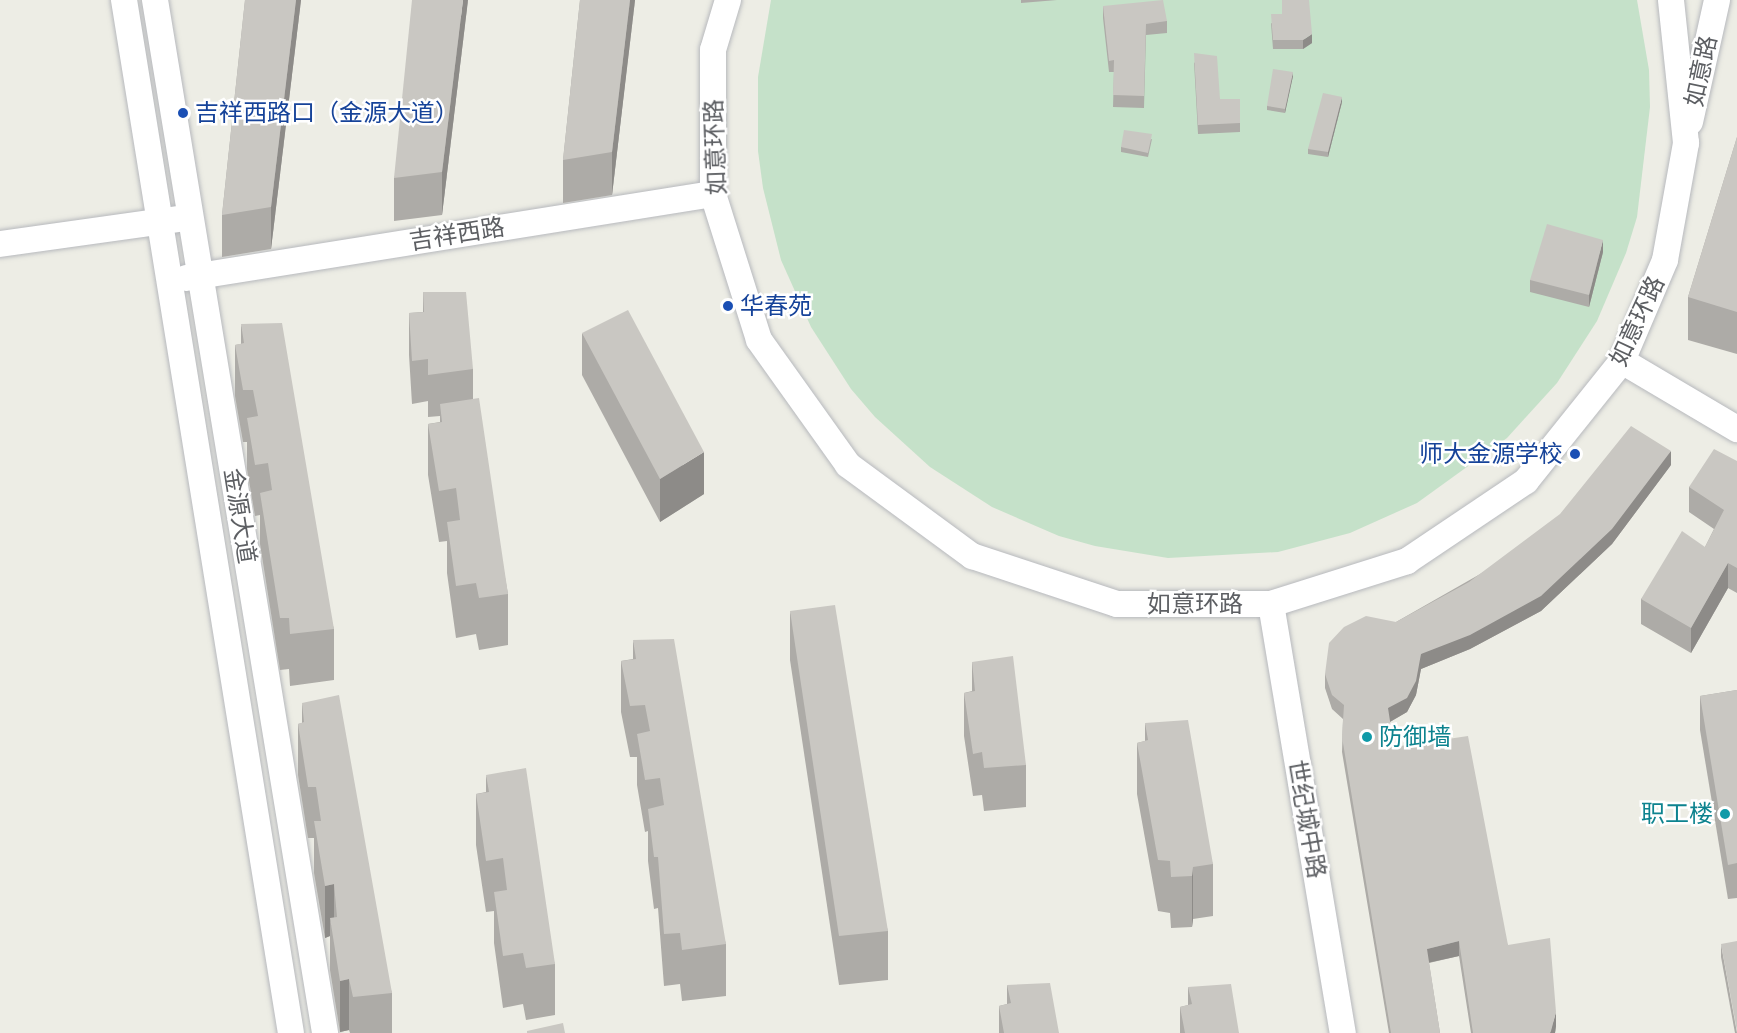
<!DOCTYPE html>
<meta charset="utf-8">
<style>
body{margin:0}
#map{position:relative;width:1737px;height:1033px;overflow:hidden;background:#edede5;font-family:Jost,"Noto Sans SC",sans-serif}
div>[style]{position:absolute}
.green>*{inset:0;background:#c5e1c9}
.roads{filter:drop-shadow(0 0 2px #b7b9bd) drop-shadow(0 0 2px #b7b9bd)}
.minor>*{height:26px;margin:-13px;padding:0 13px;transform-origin:13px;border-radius:13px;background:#fff}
.wall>*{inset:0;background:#adaba7}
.shaded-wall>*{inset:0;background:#8d8b88}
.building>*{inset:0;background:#c9c7c2}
.dots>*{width:16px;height:16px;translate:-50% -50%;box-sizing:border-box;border:3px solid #fff;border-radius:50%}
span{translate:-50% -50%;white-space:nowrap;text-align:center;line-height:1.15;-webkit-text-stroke:5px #fff;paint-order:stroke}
.street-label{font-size:24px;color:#5d5f63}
.transit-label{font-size:24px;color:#164399}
.left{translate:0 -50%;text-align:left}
.right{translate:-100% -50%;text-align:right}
.culture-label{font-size:24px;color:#0d838f}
</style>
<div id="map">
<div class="green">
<div style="clip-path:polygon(771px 0,1637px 0,1649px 70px,1650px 107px,1637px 217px,1626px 253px,1597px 321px,1557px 383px,1507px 438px,1417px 503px,1350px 533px,1278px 552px,1168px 558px,1095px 546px,1059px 536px,992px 507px,930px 467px,875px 417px,851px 389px,811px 327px,781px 260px,763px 188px,758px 151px,758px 77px)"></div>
</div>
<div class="roads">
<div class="minor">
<div style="left:124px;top:0;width:1046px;rotate:80.82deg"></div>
<div style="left:155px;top:0;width:1047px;rotate:80.65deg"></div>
<div style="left:728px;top:0;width:52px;rotate:106.7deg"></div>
<div style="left:713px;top:50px;width:144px;rotate:90deg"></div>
<div style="left:713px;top:194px;width:153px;rotate:72.5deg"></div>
<div style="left:759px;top:340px;width:153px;rotate:54.5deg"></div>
<div style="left:848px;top:465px;width:154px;rotate:36.3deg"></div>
<div style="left:972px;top:556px;width:153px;rotate:18.3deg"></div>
<div style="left:1117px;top:604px;width:154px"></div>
<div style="left:1271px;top:604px;width:143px;rotate:-17.5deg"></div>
<div style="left:1407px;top:561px;width:143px;rotate:-33.9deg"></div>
<div style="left:1526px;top:481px;width:154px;rotate:-51.3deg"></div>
<div style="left:1622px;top:361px;width:110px;rotate:-66.9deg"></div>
<div style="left:1665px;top:260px;width:119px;rotate:-79.8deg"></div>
<div style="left:1686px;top:143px;width:144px;rotate:-96deg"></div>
<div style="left:1690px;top:122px;width:125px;rotate:-77.5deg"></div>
<div style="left:0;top:244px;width:181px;rotate:-8deg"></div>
<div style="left:186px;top:278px;width:534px;rotate:-9.06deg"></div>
<div style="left:1622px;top:361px;width:134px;rotate:30.6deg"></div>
<div style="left:1271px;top:604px;width:435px;rotate:80.5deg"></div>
</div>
</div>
<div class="wall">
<div style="clip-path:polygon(245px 0,301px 0,271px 249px,222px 257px,222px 215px)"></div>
<div style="clip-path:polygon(468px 0,442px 215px,394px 221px,394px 178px)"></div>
<div style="clip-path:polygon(580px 0,635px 0,612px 195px,563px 203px,563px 160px)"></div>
<div style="clip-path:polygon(1021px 0,1057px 0,1021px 3px)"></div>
<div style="clip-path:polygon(1103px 6px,1167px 21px,1167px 33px,1146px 35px,1144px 108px,1113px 107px,1114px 72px,1109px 72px,1103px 18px)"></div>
<div style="clip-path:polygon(1271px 23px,1312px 43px,1303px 49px,1273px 49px)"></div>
<div style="clip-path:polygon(1194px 62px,1220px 99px,1240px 99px,1240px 132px,1198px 134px)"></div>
<div style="clip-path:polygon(1293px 76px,1285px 113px,1267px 110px,1267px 106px)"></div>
<div style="clip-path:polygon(1342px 102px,1328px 157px,1308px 154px,1308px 149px)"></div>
<div style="clip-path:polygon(1737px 137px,1737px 354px,1688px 340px,1688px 297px)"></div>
<div style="clip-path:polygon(1152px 139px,1148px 157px,1121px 152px,1121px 147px)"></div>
<div style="clip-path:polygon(1603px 252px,1589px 307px,1530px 292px,1530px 280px)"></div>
<div style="clip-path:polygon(423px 292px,473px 369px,473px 399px,508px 594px,508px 645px,479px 650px,476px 634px,456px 638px,447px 573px,447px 541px,439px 542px,428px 475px,428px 424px,440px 422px,440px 416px,428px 417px,428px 401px,412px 404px,409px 355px,409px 313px,423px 312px)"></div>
<div style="clip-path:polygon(241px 324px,334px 629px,334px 680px,290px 686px,289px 669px,280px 670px,260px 544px,260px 515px,255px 516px,247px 469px,247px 442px,243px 442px,235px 396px,235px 345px,241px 344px)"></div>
<div style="clip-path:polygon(582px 333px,704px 494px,660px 522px,582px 375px)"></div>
<div style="clip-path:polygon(1737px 461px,1737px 593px,1728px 588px,1691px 653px,1641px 624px,1641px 599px,1705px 547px,1714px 529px,1689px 512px,1689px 487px)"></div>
<div style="clip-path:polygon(1671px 465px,1612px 544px,1541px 611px,1470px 649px,1421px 669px,1416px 695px,1407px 712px,1390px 722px,1394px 747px,1508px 945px,1556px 1026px,1555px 1033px,1471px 1033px,1459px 956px,1429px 963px,1440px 1033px,1389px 1033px,1342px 752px,1343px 719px,1332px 709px,1325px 688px,1325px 674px,1396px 622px)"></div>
<div style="clip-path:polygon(790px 611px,888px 931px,888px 980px,839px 985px,790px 660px)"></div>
<div style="clip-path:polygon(633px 640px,726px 944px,726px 996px,682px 1001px,680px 984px,664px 986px,658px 908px,654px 909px,648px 861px,648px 831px,645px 832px,637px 785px,637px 757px,630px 757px,621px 712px,621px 661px,633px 659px)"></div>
<div style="clip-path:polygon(972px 662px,1026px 765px,1026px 807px,984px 811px,982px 795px,973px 796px,964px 736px,964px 693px,972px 691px)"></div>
<div style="clip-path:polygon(1737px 690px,1737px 898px,1728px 899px,1700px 730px,1700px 696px)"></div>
<div style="clip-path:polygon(302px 703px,392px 993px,392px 1033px,350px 1033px,349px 1030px,340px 1032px,330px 970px,330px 936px,325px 938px,314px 873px,314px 838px,308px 838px,298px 775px,298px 724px,302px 723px)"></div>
<div style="clip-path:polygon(1145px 723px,1213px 864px,1213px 916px,1193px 919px,1192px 927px,1171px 928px,1170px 913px,1158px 911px,1137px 794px,1137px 743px,1145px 741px)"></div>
<div style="clip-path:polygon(486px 775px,555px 964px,555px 1015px,526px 1020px,523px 1004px,503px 1008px,494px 943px,494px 911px,486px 912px,476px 845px,476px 794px,486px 792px)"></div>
<div style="clip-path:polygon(1721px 944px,1737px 1033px,1735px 1033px,1721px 957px)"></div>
<div style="clip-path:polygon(1007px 985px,1059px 1033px,999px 1033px,999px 1006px,1007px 1004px)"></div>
<div style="clip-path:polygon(1188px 987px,1239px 1033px,1180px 1033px,1180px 1007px,1188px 1005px)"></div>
</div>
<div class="shaded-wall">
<div style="clip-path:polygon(296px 0,301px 0,271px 249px,271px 207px)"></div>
<div style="clip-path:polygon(463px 0,468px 0,442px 215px,442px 172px)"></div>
<div style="clip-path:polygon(630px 0,635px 0,612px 195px,612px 152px)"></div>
<div style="clip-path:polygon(1312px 34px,1312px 43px,1303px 49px,1303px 40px)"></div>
<div style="clip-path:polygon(1293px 72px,1293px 76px,1285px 113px,1285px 109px)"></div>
<div style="clip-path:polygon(1342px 97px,1342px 102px,1328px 157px,1328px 152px)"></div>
<div style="clip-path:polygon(1603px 240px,1603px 252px,1589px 307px,1589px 295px)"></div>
<div style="clip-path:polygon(1671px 451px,1671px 465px,1612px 544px,1541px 611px,1470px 649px,1421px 669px,1416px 695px,1407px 712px,1388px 723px,1388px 708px,1421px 654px)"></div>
<div style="clip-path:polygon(704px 452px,704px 494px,660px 522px,660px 479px)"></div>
<div style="clip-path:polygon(1728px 563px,1728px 588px,1691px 653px,1691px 628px)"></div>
<div style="clip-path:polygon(1193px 867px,1193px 919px,1192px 927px,1192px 876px)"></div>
<div style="clip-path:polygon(334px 884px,334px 935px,330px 918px,330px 936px,325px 938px,325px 886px)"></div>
<div style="clip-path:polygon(1459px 941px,1459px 956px,1427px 963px,1427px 949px)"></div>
<div style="clip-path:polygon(349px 979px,349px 1030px,340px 1032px,340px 981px)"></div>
<div style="clip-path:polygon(1556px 1012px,1556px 1026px,1555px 1033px,1550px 1033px)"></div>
</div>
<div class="building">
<div style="clip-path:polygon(245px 0,296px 0,271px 207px,222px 215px)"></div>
<div style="clip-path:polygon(412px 0,463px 0,442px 172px,394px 178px)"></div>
<div style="clip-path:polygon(580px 0,630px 0,612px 152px,563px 160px)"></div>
<div style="clip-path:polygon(1163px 0,1167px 21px,1146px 24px,1144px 96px,1113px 95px,1114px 60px,1109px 61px,1103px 6px)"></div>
<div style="clip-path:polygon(1282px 0,1309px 0,1312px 34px,1303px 40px,1273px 40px,1271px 14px,1282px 14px)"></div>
<div style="clip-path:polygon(1194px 53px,1217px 56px,1220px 99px,1240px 99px,1240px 123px,1198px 125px)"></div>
<div style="clip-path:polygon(1273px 69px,1293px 72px,1285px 109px,1267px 106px)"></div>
<div style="clip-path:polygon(1323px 93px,1342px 97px,1328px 152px,1308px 149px)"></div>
<div style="clip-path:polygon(1124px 130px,1152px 134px,1148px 153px,1121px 147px)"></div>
<div style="clip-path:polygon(1737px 137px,1737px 312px,1688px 297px)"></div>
<div style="clip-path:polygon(1547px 224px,1603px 240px,1589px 295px,1530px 280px)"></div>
<div style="clip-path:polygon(423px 292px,466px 292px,473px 369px,428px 375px,428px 359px,412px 361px,409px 313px,424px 312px)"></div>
<div style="clip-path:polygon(628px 310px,704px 452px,660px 479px,582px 333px)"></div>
<div style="clip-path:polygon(282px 323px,334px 629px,290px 634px,289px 618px,280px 618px,260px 493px,272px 490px,268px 463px,255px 465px,247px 418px,258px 416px,253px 390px,243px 390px,235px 345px,244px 343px,241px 324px)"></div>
<div style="clip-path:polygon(479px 398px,508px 594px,479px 598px,476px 583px,456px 586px,447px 522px,460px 520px,456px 488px,439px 491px,428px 424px,442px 422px,440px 404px)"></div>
<div style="clip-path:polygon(1631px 426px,1671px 451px,1612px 529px,1541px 596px,1470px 635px,1421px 654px,1416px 681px,1407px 698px,1388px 708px,1394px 747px,1468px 736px,1508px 945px,1550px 938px,1556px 1012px,1551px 1031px,1550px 1033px,1473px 1033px,1459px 941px,1427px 949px,1440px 1033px,1391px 1033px,1342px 737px,1344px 705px,1332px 695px,1325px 674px,1329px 643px,1344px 627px,1366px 616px,1396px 622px,1469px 582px,1560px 514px)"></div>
<div style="clip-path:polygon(1714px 449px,1737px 461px,1737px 568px,1728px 563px,1691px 628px,1641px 599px,1682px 531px,1705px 547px,1724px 510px,1689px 487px)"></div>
<div style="clip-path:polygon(835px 605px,888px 931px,839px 936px,790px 611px)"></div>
<div style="clip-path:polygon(674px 639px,726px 944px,682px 950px,680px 933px,664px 934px,658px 857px,654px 857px,648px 809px,664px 805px,660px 778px,645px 780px,637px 734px,650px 731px,645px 705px,630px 706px,621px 661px,636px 659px,633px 640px)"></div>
<div style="clip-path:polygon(1013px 656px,1026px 765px,984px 768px,982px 752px,973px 754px,964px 693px,975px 691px,972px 662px)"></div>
<div style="clip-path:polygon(1737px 690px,1737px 863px,1728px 865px,1700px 696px)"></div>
<div style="clip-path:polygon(339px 695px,392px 993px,353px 997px,349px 979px,340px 981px,330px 918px,337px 917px,334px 884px,325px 886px,314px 821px,321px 821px,316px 787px,308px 787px,298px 724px,304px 722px,302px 703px)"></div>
<div style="clip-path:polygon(1188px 720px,1213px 864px,1193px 867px,1192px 876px,1171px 877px,1170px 861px,1158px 860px,1137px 743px,1148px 740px,1145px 723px)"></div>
<div style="clip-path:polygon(526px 768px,555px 964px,526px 968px,523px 953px,503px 956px,494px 892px,507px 890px,503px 858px,486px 861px,476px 794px,489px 792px,486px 775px)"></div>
<div style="clip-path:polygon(1737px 941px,1737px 1031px,1721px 944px)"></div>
<div style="clip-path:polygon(1050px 983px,1059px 1033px,1004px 1033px,999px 1006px,1011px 1003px,1007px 985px)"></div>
<div style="clip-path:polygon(1231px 984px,1239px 1033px,1185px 1033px,1180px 1007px,1192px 1004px,1188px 987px)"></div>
<div style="clip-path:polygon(563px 1023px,565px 1033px,527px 1033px,527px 1031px)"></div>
</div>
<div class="dots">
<div style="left:183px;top:113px;background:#1a4fb4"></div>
<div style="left:728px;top:306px;background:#1a4fb4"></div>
<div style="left:1575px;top:454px;background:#1a4fb4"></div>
<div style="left:1367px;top:737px;background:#0f9aa8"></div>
<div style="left:1725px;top:814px;background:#0f9aa8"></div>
</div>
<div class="street-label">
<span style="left:1701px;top:71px;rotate:-78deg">如意路</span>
<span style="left:715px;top:147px;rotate:-92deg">如意环路</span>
<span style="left:457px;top:234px;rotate:-9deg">吉祥西路</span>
<span style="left:1637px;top:321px;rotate:-65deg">如意环路</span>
<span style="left:240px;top:516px;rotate:81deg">金源大道</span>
<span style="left:1195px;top:604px">如意环路</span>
<span style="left:1307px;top:819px;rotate:80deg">世纪城中路</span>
</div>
<div class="transit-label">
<span class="left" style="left:195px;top:113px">吉祥西路口（金源大道）</span>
<span class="left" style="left:740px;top:306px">华春苑</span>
<span class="right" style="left:1563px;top:454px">师大金源学校</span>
</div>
<div class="culture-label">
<span class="left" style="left:1379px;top:737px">防御墙</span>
<span class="right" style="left:1713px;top:814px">职工楼</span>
</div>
</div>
